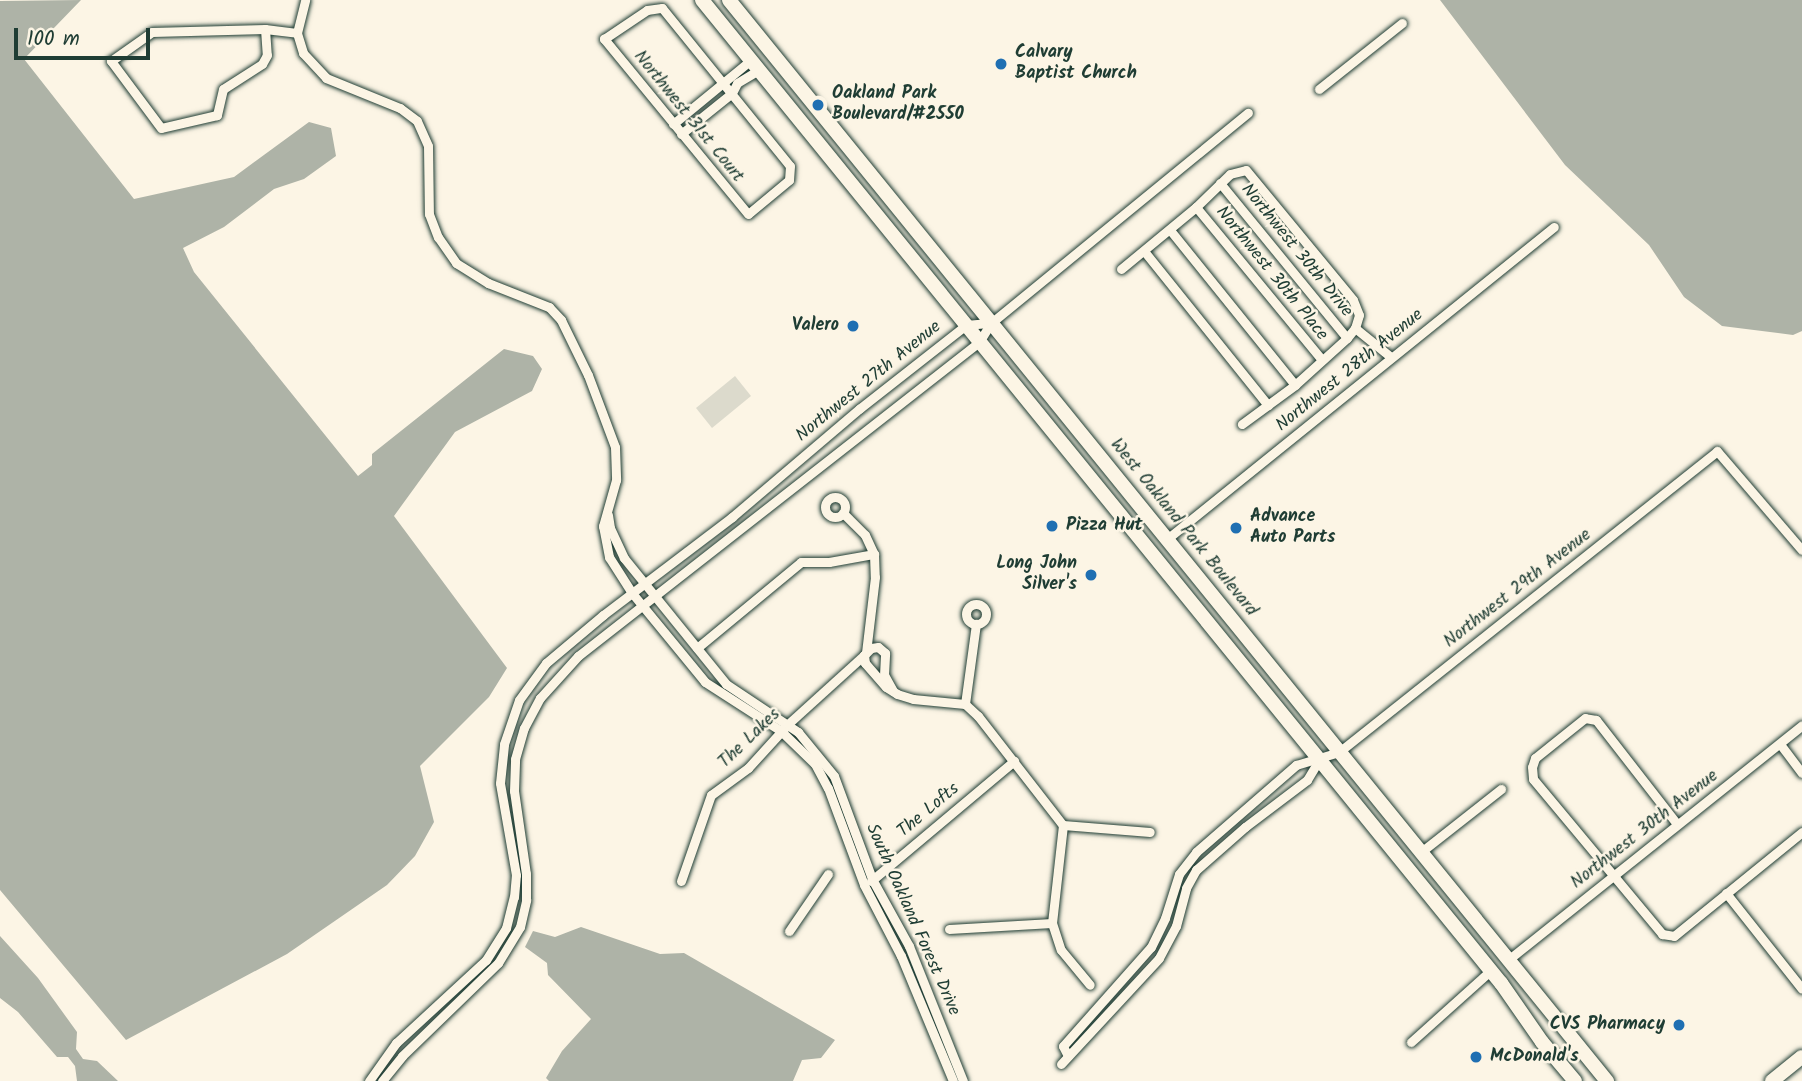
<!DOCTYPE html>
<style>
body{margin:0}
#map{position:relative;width:1802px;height:1081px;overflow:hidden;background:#fcf5e5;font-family:Kalam,sans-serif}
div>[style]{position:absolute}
.green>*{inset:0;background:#dcdacc}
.water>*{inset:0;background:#aeb3a7}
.roads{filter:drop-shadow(0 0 2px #1f3d34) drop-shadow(0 0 2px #1f3d34)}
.street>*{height:9px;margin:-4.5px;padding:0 4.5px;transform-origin:4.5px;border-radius:4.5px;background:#fcf5e5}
.street>.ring{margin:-4.5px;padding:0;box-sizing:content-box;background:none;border:9px solid #fcf5e5;border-radius:50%}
.primary>*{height:14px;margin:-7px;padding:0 7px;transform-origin:7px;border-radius:7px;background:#fcf5e5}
.dots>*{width:19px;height:19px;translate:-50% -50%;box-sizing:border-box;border:4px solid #fcf5e5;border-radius:50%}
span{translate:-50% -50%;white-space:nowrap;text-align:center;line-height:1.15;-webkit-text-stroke:5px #fcf5e5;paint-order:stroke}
.poi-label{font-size:18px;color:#1f3d34;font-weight:700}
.left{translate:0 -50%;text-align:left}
.right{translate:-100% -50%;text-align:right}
.street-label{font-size:18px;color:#1f3d34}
.scale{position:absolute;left:14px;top:28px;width:136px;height:32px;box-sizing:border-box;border:4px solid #1f3d34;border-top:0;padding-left:9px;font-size:21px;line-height:24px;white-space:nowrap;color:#1f3d34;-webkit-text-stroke:5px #fcf5e5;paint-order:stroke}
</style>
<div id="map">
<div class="green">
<div style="clip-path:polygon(735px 376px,751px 396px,712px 428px,696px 408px)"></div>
</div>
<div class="water">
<div style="clip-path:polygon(81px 0,24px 59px,134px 199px,234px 177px,309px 122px,331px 128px,336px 156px,304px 179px,274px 189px,224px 227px,183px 248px,194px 272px,358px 476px,372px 465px,372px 454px,504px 349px,533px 356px,542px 369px,532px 391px,455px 432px,394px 516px,507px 668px,489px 697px,420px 766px,434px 822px,415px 856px,387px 885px,287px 954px,126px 1040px,0 890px,0 1px)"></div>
<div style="clip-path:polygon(1440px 0,1802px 0,1802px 331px,1793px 335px,1722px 326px,1684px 297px,1649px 245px,1565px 165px)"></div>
<div style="clip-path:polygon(581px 927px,660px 954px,684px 953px,835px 1040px,821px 1058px,802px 1060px,793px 1081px,549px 1081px,546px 1078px,562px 1051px,591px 1019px,548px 975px,547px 963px,525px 947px,533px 931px,555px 937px)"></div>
<div style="clip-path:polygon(0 936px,38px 978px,77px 1032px,76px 1049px,83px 1059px,97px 1061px,118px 1081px,77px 1081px,75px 1066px,68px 1057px,57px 1057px,18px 1012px,0 998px)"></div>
</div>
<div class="roads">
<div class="street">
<div style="left:662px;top:8px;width:203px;rotate:51deg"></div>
<div style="left:790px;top:166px;width:14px;rotate:94deg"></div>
<div style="left:789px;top:180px;width:53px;rotate:140.3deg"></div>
<div style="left:748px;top:214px;width:227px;rotate:-129.4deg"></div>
<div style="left:604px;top:39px;width:52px;rotate:-34deg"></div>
<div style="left:647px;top:10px;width:15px;rotate:-8deg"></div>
<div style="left:265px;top:29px;width:26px;rotate:86deg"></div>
<div style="left:267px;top:55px;width:10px;rotate:119deg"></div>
<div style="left:262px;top:64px;width:46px;rotate:147.3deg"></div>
<div style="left:223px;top:89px;width:27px;rotate:103deg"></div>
<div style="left:217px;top:115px;width:57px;rotate:166.9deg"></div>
<div style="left:161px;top:128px;width:84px;rotate:-126.7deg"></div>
<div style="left:111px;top:61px;width:50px;rotate:-35.3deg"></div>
<div style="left:152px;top:32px;width:113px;rotate:-1.5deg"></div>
<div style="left:265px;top:29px;width:32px;rotate:7deg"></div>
<div style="left:297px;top:33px;width:21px;rotate:73deg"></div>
<div style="left:303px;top:53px;width:34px;rotate:47deg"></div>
<div style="left:326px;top:78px;width:80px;rotate:22.1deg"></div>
<div style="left:400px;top:108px;width:21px;rotate:37deg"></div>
<div style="left:417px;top:121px;width:27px;rotate:66deg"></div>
<div style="left:428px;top:146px;width:68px;rotate:89.2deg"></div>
<div style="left:429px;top:214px;width:25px;rotate:69deg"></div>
<div style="left:438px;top:237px;width:32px;rotate:55deg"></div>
<div style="left:456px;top:263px;width:38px;rotate:32deg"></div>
<div style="left:488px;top:283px;width:66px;rotate:21.5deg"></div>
<div style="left:549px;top:307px;width:18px;rotate:47deg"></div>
<div style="left:561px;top:320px;width:61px;rotate:63.9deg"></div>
<div style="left:588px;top:375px;width:77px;rotate:69.4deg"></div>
<div style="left:615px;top:447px;width:33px;rotate:88deg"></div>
<div style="left:616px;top:480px;width:48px;rotate:105.8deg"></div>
<div style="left:603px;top:526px;width:32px;rotate:79deg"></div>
<div style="left:609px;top:557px;width:43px;rotate:57.4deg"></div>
<div style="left:632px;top:593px;width:115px;rotate:50.6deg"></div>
<div style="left:705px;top:682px;width:90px;rotate:32.8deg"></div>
<div style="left:781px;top:731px;width:47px;rotate:44.1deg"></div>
<div style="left:815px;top:764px;width:27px;rotate:62deg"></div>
<div style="left:828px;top:788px;width:103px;rotate:69.6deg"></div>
<div style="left:864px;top:885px;width:80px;rotate:62.5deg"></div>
<div style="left:901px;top:956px;width:135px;rotate:67.4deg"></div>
<div style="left:297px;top:33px;width:34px;rotate:-76deg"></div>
<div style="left:1319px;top:89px;width:106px;rotate:-38.5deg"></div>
<div style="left:673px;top:124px;width:101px;rotate:-39.4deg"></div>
<div style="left:681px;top:134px;width:65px;rotate:-38.8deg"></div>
<div style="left:732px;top:93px;width:11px;rotate:-63deg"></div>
<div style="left:737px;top:83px;width:26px;rotate:-31deg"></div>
<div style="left:1220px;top:183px;width:200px;rotate:50.7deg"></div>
<div style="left:1196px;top:207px;width:198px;rotate:50.5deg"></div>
<div style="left:1170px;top:230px;width:199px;rotate:51.1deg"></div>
<div style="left:1144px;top:251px;width:198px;rotate:51.2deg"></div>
<div style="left:1121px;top:269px;width:97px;rotate:-39.6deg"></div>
<div style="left:1196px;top:207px;width:47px;rotate:-44.1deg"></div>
<div style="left:1230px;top:174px;width:16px;rotate:-14deg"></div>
<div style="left:1246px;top:170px;width:168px;rotate:50.5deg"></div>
<div style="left:1353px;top:300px;width:16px;rotate:68deg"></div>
<div style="left:1359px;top:315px;width:14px;rotate:107deg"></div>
<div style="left:1355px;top:328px;width:13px;rotate:129deg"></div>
<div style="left:1347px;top:338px;width:70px;rotate:137.9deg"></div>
<div style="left:1295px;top:385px;width:66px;rotate:143.7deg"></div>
<div style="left:1355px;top:328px;width:46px;rotate:38.9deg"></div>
<div class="ring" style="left:825px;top:497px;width:11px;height:11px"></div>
<div style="left:843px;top:513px;width:31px;rotate:45deg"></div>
<div style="left:865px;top:535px;width:21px;rotate:65deg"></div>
<div style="left:874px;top:554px;width:23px;rotate:88deg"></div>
<div style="left:875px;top:577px;width:76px;rotate:96.8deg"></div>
<div style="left:608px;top:515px;width:13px;rotate:81deg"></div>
<div style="left:610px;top:528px;width:33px;rotate:65deg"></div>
<div style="left:624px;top:558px;width:162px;rotate:51deg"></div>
<div style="left:726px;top:684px;width:87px;rotate:33.7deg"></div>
<div style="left:798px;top:732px;width:57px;rotate:50.7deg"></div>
<div style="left:834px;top:776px;width:110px;rotate:69.7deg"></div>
<div style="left:872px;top:879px;width:77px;rotate:61.1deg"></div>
<div style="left:909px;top:946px;width:145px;rotate:68.2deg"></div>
<div style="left:1167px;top:539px;width:497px;rotate:-38.9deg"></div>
<div class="ring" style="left:966px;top:604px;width:11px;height:11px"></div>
<div style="left:697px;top:648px;width:135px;rotate:-39.6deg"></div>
<div style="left:801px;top:562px;width:28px"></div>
<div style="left:829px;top:562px;width:46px;rotate:-10.1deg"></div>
<div style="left:893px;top:691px;width:18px;rotate:-119deg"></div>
<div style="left:884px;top:675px;width:22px;rotate:-87deg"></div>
<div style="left:885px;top:653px;width:9px;rotate:-139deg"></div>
<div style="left:878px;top:647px;width:7px;rotate:172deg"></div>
<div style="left:871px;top:648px;width:10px;rotate:135deg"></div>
<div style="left:864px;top:655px;width:8px;rotate:83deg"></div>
<div style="left:865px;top:663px;width:32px;rotate:49deg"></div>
<div style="left:886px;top:687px;width:13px;rotate:32deg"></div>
<div style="left:897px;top:694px;width:17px;rotate:17deg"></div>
<div style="left:913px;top:699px;width:52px;rotate:5.5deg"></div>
<div style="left:965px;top:704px;width:18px;rotate:43deg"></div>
<div style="left:978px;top:716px;width:138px;rotate:52.1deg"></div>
<div style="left:1063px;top:825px;width:87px;rotate:4.6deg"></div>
<div style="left:965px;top:704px;width:81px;rotate:-82.2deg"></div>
<div style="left:1780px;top:744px;width:36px;rotate:53deg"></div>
<div style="left:1677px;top:824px;width:132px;rotate:-127.9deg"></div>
<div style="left:1596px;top:720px;width:11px;rotate:-170deg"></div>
<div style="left:1585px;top:718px;width:64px;rotate:141.3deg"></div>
<div style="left:1535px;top:758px;width:9px;rotate:108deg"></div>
<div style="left:1532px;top:767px;width:12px;rotate:85deg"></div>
<div style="left:1533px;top:779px;width:202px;rotate:50.2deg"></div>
<div style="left:1662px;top:934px;width:12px;rotate:9deg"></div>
<div style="left:1674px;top:936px;width:165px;rotate:-39.1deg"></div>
<div style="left:1063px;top:825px;width:99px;rotate:96.4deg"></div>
<div style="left:1052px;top:923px;width:28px;rotate:72deg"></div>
<div style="left:1061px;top:950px;width:45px;rotate:50.4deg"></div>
<div style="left:1421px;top:852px;width:102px;rotate:-38.2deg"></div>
<div style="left:681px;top:881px;width:91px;rotate:-70.8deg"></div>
<div style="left:711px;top:795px;width:46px;rotate:-36.1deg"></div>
<div style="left:748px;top:768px;width:59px;rotate:-47.7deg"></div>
<div style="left:788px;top:724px;width:103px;rotate:-42.2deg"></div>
<div style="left:871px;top:881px;width:187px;rotate:-40deg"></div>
<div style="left:1726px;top:893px;width:122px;rotate:51.6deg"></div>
<div style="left:949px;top:929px;width:103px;rotate:-3.3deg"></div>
<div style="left:789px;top:931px;width:69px;rotate:-55.6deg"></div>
<div style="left:1508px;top:960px;width:376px;rotate:-38.6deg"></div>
<div style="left:1411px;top:1042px;width:106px;rotate:-41.9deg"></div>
<div style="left:1068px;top:1056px;width:11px;rotate:-117deg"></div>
<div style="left:1063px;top:1046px;width:132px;rotate:-48.4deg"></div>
<div style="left:1151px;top:947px;width:32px;rotate:-64deg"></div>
<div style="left:1165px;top:918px;width:46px;rotate:-72.3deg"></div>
<div style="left:1179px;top:874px;width:28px;rotate:-52deg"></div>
<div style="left:1196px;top:852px;width:133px;rotate:-41deg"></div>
<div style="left:1296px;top:765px;width:45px;rotate:-16.8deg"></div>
<div style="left:1339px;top:752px;width:483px;rotate:-38.5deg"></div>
<div style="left:1717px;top:451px;width:130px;rotate:49.4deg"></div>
<div style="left:1061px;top:1064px;width:144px;rotate:-47.2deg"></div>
<div style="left:1159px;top:958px;width:36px;rotate:-62deg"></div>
<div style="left:1176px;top:926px;width:39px;rotate:-75deg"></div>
<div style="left:1186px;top:888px;width:21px;rotate:-61deg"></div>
<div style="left:1196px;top:870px;width:65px;rotate:-41.3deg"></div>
<div style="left:1245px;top:827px;width:78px;rotate:-37.2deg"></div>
<div style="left:1307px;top:780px;width:23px;rotate:-59deg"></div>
<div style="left:369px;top:1081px;width:47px;rotate:-54.6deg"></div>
<div style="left:396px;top:1043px;width:122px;rotate:-42.7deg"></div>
<div style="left:486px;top:960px;width:38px;rotate:-58deg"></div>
<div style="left:506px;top:928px;width:32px;rotate:-76deg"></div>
<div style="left:514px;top:897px;width:22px;rotate:-85deg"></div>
<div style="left:516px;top:875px;width:93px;rotate:-99.9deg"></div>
<div style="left:500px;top:783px;width:39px;rotate:-84deg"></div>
<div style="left:504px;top:744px;width:46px;rotate:-71.2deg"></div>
<div style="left:519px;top:700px;width:46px;rotate:-53.9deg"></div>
<div style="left:546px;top:663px;width:75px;rotate:-40.1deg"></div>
<div style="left:603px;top:615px;width:162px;rotate:-37.2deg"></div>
<div style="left:732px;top:517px;width:167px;rotate:-40.4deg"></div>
<div style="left:859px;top:409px;width:136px;rotate:-38.1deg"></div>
<div style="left:966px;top:325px;width:25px;rotate:-5deg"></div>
<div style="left:991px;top:323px;width:332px;rotate:-39.3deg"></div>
<div style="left:382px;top:1081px;width:32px;rotate:-51deg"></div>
<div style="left:402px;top:1056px;width:134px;rotate:-44.1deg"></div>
<div style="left:498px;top:963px;width:42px;rotate:-58.6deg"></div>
<div style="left:520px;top:927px;width:28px;rotate:-77deg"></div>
<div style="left:526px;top:900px;width:26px;rotate:-90deg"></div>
<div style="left:526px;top:874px;width:84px;rotate:-98.2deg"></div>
<div style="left:514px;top:791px;width:32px;rotate:-88deg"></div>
<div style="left:515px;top:759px;width:32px;rotate:-74deg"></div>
<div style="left:524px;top:728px;width:34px;rotate:-62deg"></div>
<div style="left:540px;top:698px;width:57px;rotate:-47.9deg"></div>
<div style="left:578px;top:656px;width:509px;rotate:-38.06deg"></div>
<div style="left:979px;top:342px;width:22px;rotate:-58deg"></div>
</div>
<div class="primary">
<div style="left:702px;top:0;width:1267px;rotate:50.9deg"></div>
<div style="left:1501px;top:983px;width:72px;rotate:55.2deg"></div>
<div style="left:1542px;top:1042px;width:51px;rotate:49.8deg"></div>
<div style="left:729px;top:0;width:1393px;rotate:50.92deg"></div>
<div style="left:1772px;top:1081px;width:38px;rotate:-39deg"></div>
</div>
</div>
<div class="dots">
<div style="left:1001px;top:64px;background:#1f6fb2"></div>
<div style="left:818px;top:105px;background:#1f6fb2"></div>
<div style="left:853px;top:326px;background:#1f6fb2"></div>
<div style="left:1052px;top:526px;background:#1f6fb2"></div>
<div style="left:1236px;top:528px;background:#1f6fb2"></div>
<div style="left:1091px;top:575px;background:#1f6fb2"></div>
<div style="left:1679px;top:1025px;background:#1f6fb2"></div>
<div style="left:1476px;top:1057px;background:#1f6fb2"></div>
</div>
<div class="poi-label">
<span class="left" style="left:1015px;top:64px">Calvary<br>Baptist Church</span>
<span class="left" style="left:832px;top:105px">Oakland Park<br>Boulevard/#2550</span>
<span class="right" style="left:839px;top:326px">Valero</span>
<span class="left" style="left:1250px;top:528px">Advance<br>Auto Parts</span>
<span class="left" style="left:1066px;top:526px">Pizza Hut</span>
<span class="right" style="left:1077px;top:575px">Long John<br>Silver's</span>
<span class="right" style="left:1665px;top:1025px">CVS Pharmacy</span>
<span class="left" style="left:1490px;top:1057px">McDonald's</span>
</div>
<div class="street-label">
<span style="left:688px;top:117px;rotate:51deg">Northwest 31st Court</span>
<span style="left:1296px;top:251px;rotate:51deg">Northwest 30th Drive</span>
<span style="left:1271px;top:274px;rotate:51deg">Northwest 30th Place</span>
<span style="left:1350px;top:371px;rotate:-39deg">Northwest 28th Avenue</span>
<span style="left:869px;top:382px;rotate:-39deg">Northwest 27th Avenue</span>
<span style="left:1183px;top:528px;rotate:51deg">West Oakland Park Boulevard</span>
<span style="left:1518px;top:589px;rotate:-38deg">Northwest 29th Avenue</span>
<span style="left:750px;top:739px;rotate:-44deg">The Lakes</span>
<span style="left:929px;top:811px;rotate:-40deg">The Lofts</span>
<span style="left:1645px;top:830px;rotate:-38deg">Northwest 30th Avenue</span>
<span style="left:912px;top:920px;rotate:66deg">South Oakland Forest Drive</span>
</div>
<div class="scale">100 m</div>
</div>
